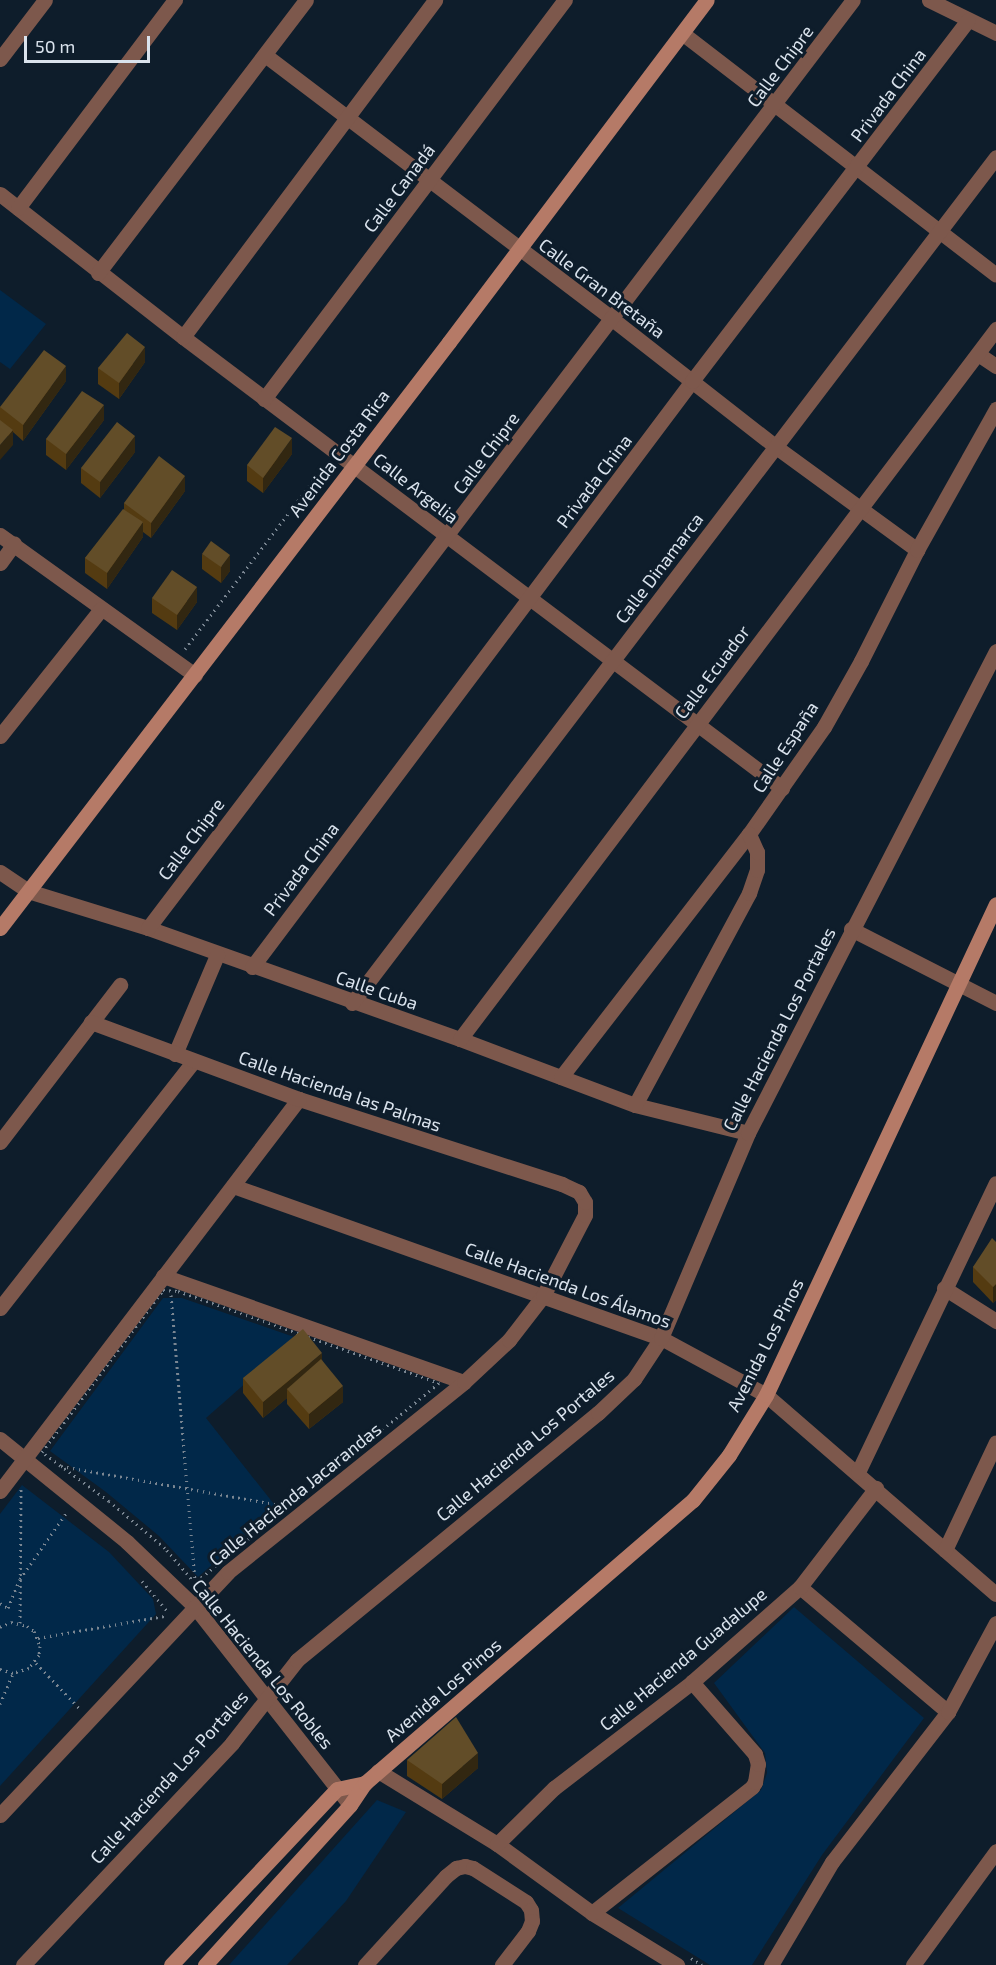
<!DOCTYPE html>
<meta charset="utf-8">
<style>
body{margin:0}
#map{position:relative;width:996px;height:1965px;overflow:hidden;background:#0e1d2b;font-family:"Exo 2",sans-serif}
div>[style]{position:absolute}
.green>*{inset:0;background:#012849}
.path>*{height:3px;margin-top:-1.5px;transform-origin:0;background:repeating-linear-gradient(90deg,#7a8692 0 1.5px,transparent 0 6px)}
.street>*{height:15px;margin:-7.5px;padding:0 7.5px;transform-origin:7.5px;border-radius:7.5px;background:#7d584c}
.secondary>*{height:15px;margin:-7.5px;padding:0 7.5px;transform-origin:7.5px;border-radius:7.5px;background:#b57a67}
.wall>*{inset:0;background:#543b11}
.shaded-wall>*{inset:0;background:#322711}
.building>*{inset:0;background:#624d28}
span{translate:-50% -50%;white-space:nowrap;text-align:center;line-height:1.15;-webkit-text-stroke:6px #0e1d2b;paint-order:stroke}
.street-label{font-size:18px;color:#dae3ed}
.scale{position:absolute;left:24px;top:36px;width:126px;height:27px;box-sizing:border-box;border:3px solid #dae3ed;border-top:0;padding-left:8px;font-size:18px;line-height:21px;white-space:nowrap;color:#dae3ed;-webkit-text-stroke:4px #0e1d2b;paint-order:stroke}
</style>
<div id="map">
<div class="green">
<div style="clip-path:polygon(0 290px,46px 324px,10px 369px,0 362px)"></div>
<div style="clip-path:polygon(163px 1298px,182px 1298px,297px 1338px,206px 1418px,277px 1508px,198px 1577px,159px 1536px,106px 1492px,50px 1451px)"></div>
<div style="clip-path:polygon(22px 1485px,109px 1552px,153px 1599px,156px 1614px,0 1786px,0 1514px)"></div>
<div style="clip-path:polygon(794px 1607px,924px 1718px,822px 1855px,752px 1965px,710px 1965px,618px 1908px,761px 1790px,767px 1773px,765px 1753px,714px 1683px)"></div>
<div style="clip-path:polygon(377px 1800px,406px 1812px,346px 1901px,287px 1965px,229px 1965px)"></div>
</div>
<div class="path">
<div style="left:185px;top:649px;width:233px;rotate:-52.7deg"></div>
<div style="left:163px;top:1290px;width:15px;rotate:4deg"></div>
<div style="left:178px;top:1291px;width:277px;rotate:19.4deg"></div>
<div style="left:439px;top:1383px;width:315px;rotate:140.7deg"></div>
<div style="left:195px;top:1583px;width:46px;rotate:-130.6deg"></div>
<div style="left:165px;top:1548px;width:73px;rotate:-140deg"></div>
<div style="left:109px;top:1501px;width:83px;rotate:-143.8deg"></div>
<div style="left:42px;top:1452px;width:202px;rotate:-53.2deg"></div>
<div style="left:171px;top:1295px;width:287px;rotate:85.2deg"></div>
<div style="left:61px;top:1466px;width:228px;rotate:10.1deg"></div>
<div style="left:142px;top:1581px;width:40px;rotate:50deg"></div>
<div style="left:0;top:1603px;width:9px;rotate:32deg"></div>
<div style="left:8px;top:1608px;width:31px;rotate:-68deg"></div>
<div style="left:20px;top:1579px;width:82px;rotate:-55deg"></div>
<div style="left:20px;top:1623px;width:134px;rotate:-89.6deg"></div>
<div style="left:0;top:1627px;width:12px;rotate:-24deg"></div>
<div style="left:11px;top:1622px;width:16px;rotate:14deg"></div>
<div style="left:27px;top:1626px;width:9px;rotate:36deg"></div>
<div style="left:34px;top:1631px;width:16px;rotate:68deg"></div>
<div style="left:40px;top:1646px;width:9px;rotate:96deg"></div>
<div style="left:39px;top:1655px;width:16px;rotate:128deg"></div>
<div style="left:29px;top:1668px;width:17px;rotate:163deg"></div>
<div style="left:13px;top:1673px;width:14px;rotate:-163deg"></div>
<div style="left:38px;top:1638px;width:128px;rotate:-9.9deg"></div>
<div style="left:36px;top:1663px;width:62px;rotate:46.3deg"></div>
<div style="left:0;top:1704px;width:34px;rotate:-67deg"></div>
<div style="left:691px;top:1958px;width:13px;rotate:32deg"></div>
</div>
<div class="street">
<div style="left:929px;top:0;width:75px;rotate:26.2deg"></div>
<div style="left:682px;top:33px;width:396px;rotate:37.6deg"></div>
<div style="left:265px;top:55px;width:435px;rotate:37.2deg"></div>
<div style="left:611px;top:318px;width:209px;rotate:38deg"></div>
<div style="left:776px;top:447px;width:175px;rotate:36.1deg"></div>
<div style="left:0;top:59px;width:74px;rotate:-52.7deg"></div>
<div style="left:0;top:194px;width:232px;rotate:38deg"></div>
<div style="left:183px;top:337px;width:750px;rotate:36.98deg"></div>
<div style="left:18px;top:208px;width:261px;rotate:-53deg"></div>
<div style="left:98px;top:273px;width:343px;rotate:-52.7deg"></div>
<div style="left:183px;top:337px;width:421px;rotate:-53.2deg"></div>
<div style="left:978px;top:354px;width:22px;rotate:34deg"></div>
<div style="left:264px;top:399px;width:500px;rotate:-53deg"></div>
<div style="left:0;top:535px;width:240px;rotate:35.7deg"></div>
<div style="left:0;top:563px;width:24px;rotate:-54deg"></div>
<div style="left:0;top:736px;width:162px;rotate:-51.5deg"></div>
<div style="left:0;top:872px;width:34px;rotate:34deg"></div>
<div style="left:28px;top:891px;width:126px;rotate:17.1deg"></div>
<div style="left:148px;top:928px;width:331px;rotate:19.6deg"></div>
<div style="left:460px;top:1039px;width:187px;rotate:20.7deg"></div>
<div style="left:635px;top:1105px;width:116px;rotate:13.9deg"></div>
<div style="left:148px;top:928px;width:1165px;rotate:-52.78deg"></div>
<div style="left:851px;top:929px;width:163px;rotate:27deg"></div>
<div style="left:252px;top:967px;width:733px;rotate:-53.1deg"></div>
<div style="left:692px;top:381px;width:454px;rotate:-52.6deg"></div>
<div style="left:352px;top:1003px;width:1063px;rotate:-52.72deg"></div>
<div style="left:460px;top:1039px;width:890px;rotate:-52.95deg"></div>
<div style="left:175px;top:1054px;width:108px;rotate:-67deg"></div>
<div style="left:561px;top:1077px;width:307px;rotate:-52.3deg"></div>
<div style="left:749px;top:834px;width:131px;rotate:-55deg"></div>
<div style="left:824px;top:727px;width:76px;rotate:-60.7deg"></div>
<div style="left:861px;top:661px;width:124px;rotate:-63.2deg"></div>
<div style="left:917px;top:550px;width:162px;rotate:-60.7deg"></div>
<div style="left:635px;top:1105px;width:241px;rotate:-61.7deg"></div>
<div style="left:749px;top:893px;width:24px;rotate:-71deg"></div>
<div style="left:757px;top:870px;width:18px;rotate:-90deg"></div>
<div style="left:757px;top:852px;width:20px;rotate:-114deg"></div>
<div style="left:0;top:1142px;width:198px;rotate:-52.6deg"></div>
<div style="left:233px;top:1186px;width:454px;rotate:19.6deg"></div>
<div style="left:661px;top:1338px;width:119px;rotate:28.5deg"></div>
<div style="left:766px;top:1395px;width:304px;rotate:40.9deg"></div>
<div style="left:163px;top:1276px;width:319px;rotate:19.4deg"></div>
<div style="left:944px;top:1288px;width:62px;rotate:32.4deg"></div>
<div style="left:0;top:1308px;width:314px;rotate:-51.9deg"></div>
<div style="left:0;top:1439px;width:164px;rotate:39deg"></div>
<div style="left:127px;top:1542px;width:94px;rotate:43.7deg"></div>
<div style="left:195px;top:1607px;width:251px;rotate:51.9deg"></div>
<div style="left:858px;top:1472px;width:320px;rotate:-64.5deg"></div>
<div style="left:0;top:1491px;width:493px;rotate:-52.7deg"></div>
<div style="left:945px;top:1550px;width:119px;rotate:-64.7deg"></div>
<div style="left:800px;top:1587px;width:194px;rotate:40.2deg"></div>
<div style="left:378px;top:1771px;width:140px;rotate:31.5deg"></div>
<div style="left:497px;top:1844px;width:117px;rotate:36deg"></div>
<div style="left:592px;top:1913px;width:100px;rotate:31.5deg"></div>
<div style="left:0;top:1815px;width:333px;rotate:-46.8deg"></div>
<div style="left:228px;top:1572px;width:303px;rotate:-38.8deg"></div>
<div style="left:464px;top:1382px;width:62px;rotate:-43deg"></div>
<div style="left:509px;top:1340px;width:56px;rotate:-52.3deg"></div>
<div style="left:543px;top:1296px;width:91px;rotate:-62.6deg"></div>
<div style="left:585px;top:1215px;width:13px;rotate:-90deg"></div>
<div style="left:585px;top:1202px;width:12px;rotate:-121deg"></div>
<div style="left:579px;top:1192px;width:19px;rotate:-155deg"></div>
<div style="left:562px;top:1184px;width:276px;rotate:-162.1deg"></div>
<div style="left:299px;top:1099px;width:222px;rotate:-159.7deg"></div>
<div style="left:497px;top:1844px;width:80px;rotate:-44.5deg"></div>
<div style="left:554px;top:1788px;width:174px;rotate:-37.5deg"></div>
<div style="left:692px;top:1682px;width:144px;rotate:-41.3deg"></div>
<div style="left:800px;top:1587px;width:125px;rotate:-52.5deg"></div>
<div style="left:592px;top:1913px;width:204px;rotate:-38.2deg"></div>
<div style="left:752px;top:1787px;width:6px;rotate:-59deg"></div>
<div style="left:755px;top:1782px;width:18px;rotate:-81deg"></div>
<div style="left:758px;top:1764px;width:10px;rotate:-107deg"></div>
<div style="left:755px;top:1754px;width:96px;rotate:-131.2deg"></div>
<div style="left:23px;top:1965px;width:305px;rotate:-46.7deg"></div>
<div style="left:232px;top:1743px;width:105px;rotate:-51.9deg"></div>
<div style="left:297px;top:1660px;width:389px;rotate:-39.4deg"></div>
<div style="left:598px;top:1413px;width:50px;rotate:-43.4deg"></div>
<div style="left:634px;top:1379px;width:49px;rotate:-56.6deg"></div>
<div style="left:661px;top:1338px;width:223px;rotate:-67deg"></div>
<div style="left:748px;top:1133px;width:542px;rotate:-62.77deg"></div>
<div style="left:365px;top:1965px;width:120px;rotate:-47.7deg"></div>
<div style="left:446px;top:1876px;width:13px;rotate:-39deg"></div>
<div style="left:456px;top:1868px;width:9px;rotate:-13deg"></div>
<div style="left:465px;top:1866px;width:8px;rotate:14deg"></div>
<div style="left:473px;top:1868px;width:63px;rotate:32.7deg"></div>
<div style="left:526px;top:1902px;width:9px;rotate:58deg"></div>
<div style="left:531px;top:1910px;width:11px;rotate:85deg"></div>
<div style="left:532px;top:1921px;width:11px;rotate:112deg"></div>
<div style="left:528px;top:1931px;width:43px;rotate:127.4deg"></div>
<div style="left:771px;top:1965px;width:120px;rotate:-59.4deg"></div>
<div style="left:832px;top:1862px;width:190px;rotate:-52.3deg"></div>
<div style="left:948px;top:1712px;width:101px;rotate:-61.7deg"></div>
<div style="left:913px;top:1965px;width:141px;rotate:-53.9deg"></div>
</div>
<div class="secondary">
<div style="left:0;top:928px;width:738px;rotate:-52.54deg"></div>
<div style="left:449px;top:342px;width:428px;rotate:-53deg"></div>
<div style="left:171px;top:1965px;width:242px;rotate:-46.7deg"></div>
<div style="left:337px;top:1789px;width:29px;rotate:-12deg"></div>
<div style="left:205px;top:1965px;width:216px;rotate:-47.8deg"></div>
<div style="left:350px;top:1805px;width:27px;rotate:-56deg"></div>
<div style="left:365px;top:1783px;width:433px;rotate:-40.8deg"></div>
<div style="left:693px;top:1500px;width:58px;rotate:-51.3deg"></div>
<div style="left:729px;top:1455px;width:70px;rotate:-58.3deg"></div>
<div style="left:766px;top:1395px;width:542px;rotate:-64.9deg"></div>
</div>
<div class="wall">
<div style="clip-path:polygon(145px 362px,119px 399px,98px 384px,98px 368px)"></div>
<div style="clip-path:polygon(66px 381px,23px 441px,13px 432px,13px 445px,0 421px,0 407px)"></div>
<div style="clip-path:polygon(104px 420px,66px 470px,46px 455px,46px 439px)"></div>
<div style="clip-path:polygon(135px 452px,100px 498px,81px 483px,81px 468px)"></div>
<div style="clip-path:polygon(292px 454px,263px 493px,247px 481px,247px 465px)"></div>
<div style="clip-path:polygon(185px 491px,151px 538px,143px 532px,143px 537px,107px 589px,85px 573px,85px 558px,124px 510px,124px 503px)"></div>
<div style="clip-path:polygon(202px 554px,230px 571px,221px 583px,202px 569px)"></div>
<div style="clip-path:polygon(152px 598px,197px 602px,177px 630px,152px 613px)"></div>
<div style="clip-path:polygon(996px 1242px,996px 1300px,993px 1303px,973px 1282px,973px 1267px)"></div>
<div style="clip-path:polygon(322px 1360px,343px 1402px,309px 1429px,287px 1404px,287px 1398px,263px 1418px,243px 1393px,243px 1378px)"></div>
<div style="clip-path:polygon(407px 1760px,478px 1768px,442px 1799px,407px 1776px)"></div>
</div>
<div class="shaded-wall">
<div style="clip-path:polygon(145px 347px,145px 362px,119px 399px,119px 383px)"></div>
<div style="clip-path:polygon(66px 366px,66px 381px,23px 441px,23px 425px)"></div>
<div style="clip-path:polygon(104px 405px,104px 420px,66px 470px,66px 454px)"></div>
<div style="clip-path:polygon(13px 430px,13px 445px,0 460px,0 445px)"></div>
<div style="clip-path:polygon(135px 436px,135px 452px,100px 498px,100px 482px)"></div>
<div style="clip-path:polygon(292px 438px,292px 454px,263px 493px,263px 478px)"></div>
<div style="clip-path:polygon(185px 476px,185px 491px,151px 538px,151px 523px)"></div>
<div style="clip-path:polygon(143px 522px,143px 537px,107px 589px,107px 573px)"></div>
<div style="clip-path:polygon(230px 555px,230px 571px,221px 583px,221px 567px)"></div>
<div style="clip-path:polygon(197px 587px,197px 602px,177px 630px,177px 615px)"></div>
<div style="clip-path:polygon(996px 1284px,996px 1300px,993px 1303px,993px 1287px)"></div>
<div style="clip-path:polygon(322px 1353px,322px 1369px,287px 1389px,287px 1398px,263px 1418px,263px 1402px)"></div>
<div style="clip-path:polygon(343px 1386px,343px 1402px,309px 1429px,309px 1414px)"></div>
<div style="clip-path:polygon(478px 1753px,478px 1768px,442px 1799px,442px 1784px)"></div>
</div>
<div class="building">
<div style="clip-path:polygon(127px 333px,145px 347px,119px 383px,98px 368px)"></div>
<div style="clip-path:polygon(44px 350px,66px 366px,23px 425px,0 407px)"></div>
<div style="clip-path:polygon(82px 391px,104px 405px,66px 454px,46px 439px)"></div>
<div style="clip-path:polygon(0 420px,13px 430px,0 445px)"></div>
<div style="clip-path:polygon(117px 422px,135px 436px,100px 482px,81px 468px)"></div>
<div style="clip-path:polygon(275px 427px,292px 438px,263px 478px,247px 465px)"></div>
<div style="clip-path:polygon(159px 456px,185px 476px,151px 523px,124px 503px)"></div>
<div style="clip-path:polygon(123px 509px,143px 522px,107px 573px,85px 558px)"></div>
<div style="clip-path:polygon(211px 541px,230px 555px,221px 567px,202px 554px)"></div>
<div style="clip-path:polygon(172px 570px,197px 587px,177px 615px,152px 598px)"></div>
<div style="clip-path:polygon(992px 1238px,996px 1242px,996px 1284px,993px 1287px,973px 1267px)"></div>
<div style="clip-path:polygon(303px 1329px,322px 1353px,263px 1402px,243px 1378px)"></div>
<div style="clip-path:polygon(321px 1359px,343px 1386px,309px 1414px,287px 1389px)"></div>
<div style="clip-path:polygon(456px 1717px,478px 1753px,442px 1784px,407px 1760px)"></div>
</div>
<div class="street-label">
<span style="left:780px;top:66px;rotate:-53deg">Calle Chipre</span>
<span style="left:888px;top:95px;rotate:-53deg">Privada China</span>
<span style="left:399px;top:188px;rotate:-53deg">Calle Canadá</span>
<span style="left:602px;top:288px;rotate:37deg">Calle Gran Bretaña</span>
<span style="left:339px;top:453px;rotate:-53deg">Avenida Costa Rica</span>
<span style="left:486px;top:453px;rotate:-53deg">Calle Chipre</span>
<span style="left:594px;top:481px;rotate:-53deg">Privada China</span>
<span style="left:416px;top:488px;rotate:38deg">Calle Argelia</span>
<span style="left:659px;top:568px;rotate:-53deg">Calle Dinamarca</span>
<span style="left:712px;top:672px;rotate:-53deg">Calle Ecuador</span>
<span style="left:785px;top:747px;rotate:-57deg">Calle España</span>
<span style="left:191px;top:839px;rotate:-53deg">Calle Chipre</span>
<span style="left:301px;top:869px;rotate:-53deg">Privada China</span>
<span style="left:377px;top:990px;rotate:19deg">Calle Cuba</span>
<span style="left:779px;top:1029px;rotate:-63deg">Calle Hacienda Los Portales</span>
<span style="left:340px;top:1091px;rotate:19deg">Calle Hacienda las Palmas</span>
<span style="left:568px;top:1285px;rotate:20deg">Calle Hacienda Los Álamos</span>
<span style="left:765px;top:1345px;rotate:-63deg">Avenida Los Pinos</span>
<span style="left:525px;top:1445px;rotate:-40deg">Calle Hacienda Los Portales</span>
<span style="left:295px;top:1494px;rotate:-39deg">Calle Hacienda Jacarandas</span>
<span style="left:683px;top:1659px;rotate:-40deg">Calle Hacienda Guadalupe</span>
<span style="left:263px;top:1664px;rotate:51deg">Calle Hacienda Los Robles</span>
<span style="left:443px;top:1690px;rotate:-41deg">Avenida Los Pinos</span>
<span style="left:169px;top:1777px;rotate:-48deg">Calle Hacienda Los Portales</span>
</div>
<div class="scale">50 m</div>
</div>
